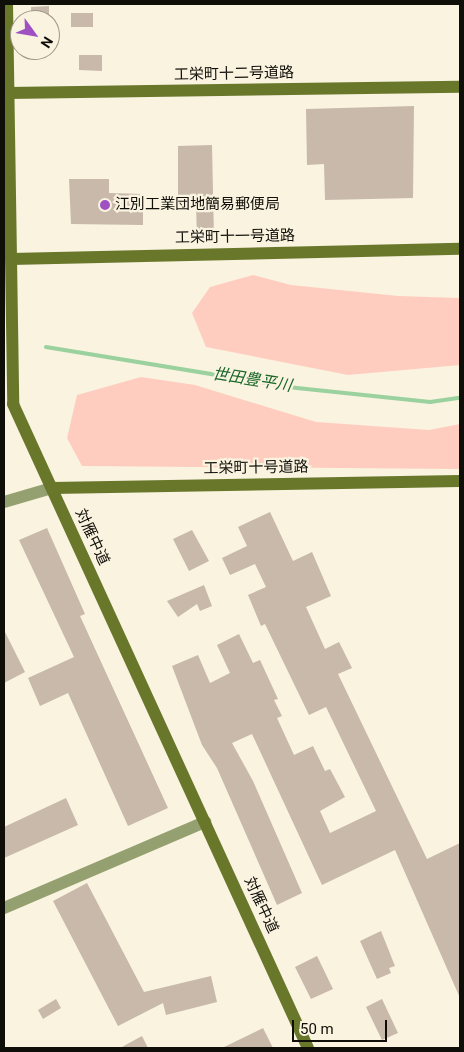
<!DOCTYPE html>
<meta charset="utf-8">
<style>
body{margin:0}
#map{position:relative;width:464px;height:1052px;overflow:hidden;background:#f9f3e0;font-family:Roboto,"Noto Sans JP",sans-serif}
div>[style]{position:absolute}
.green>*{inset:0;background:#ffcdbf}
.stream>*{height:4px;margin:-2px;padding:0 2px;transform-origin:2px;border-radius:2px;background:#9bd19e}
.building>*{inset:0;background:#c8b9ab}
.street>*{height:12px;margin:-6px;padding:0 6px;transform-origin:6px;border-radius:6px;background:#95a070}
.secondary>*{height:12px;margin:-6px;padding:0 6px;transform-origin:6px;border-radius:6px;background:#69772b}
.dots>*{width:14px;height:14px;translate:-50% -50%;box-sizing:border-box;border:2px solid #f9f3e0;border-radius:50%}
span{translate:-50% -50%;white-space:nowrap;text-align:center;line-height:1.15;-webkit-text-stroke:4.5px #f9f3e0;paint-order:stroke}
.street-label{font-size:15px;color:#100e08}
.poi-label{font-size:15px;color:#100e08}
.left{translate:0 -50%;text-align:left}
.water-label{font-size:16px;color:#1a6628;font-style:italic}
.frame{position:absolute;inset:0;border:5px solid #100e08;pointer-events:none}
.north{position:absolute;left:10px;top:10px;width:50px;height:50px;box-sizing:border-box;background:#f9f3e0;border:1px solid #9c978a;border-radius:50%;rotate:122deg;font-size:14px;font-weight:700;line-height:20px;text-align:center;color:#100e08}
.north::after{content:'';display:block;margin:auto;width:18px;height:22px;background:#9f51c2;clip-path:polygon(50% 0,100% 100%,50% 72%,0 100%)}
.scale{position:absolute;left:292px;top:1020px;width:95px;height:22px;box-sizing:border-box;border:2px solid #100e08;border-top:0;padding-left:6px;font-size:15px;line-height:18px;white-space:nowrap;color:#100e08;-webkit-text-stroke:4px #f9f3e0;paint-order:stroke}
</style>
<div id="map">
<div class="green">
<div style="clip-path:polygon(253px 275px,291px 285px,398px 296px,460px 298px,460px 365px,348px 375px,206px 347px,192px 313px,210px 287px)"></div>
<div style="clip-path:polygon(141px 377px,195px 385px,316px 422px,429px 430px,460px 424px,460px 469px,82px 466px,67px 438px,77px 395px)"></div>
</div>
<div class="stream">
<div style="left:46px;top:347px;width:254px;rotate:9.3deg"></div>
<div style="left:297px;top:388px;width:134px;rotate:6deg"></div>
<div style="left:430px;top:402px;width:30px;rotate:-8deg"></div>
</div>
<div class="building">
<div style="clip-path:polygon(49px 6px,49px 20px,31px 20px,31px 7px)"></div>
<div style="clip-path:polygon(71px 13px,93px 13px,93px 27px,71px 27px)"></div>
<div style="clip-path:polygon(79px 55px,102px 55px,102px 71px,79px 70px)"></div>
<div style="clip-path:polygon(414px 106px,413px 198px,325px 200px,324px 164px,307px 165px,306px 109px)"></div>
<div style="clip-path:polygon(212px 145px,214px 238px,197px 239px,196px 203px,178px 203px,178px 146px)"></div>
<div style="clip-path:polygon(69px 179px,109px 179px,109px 193px,143px 194px,143px 225px,71px 224px)"></div>
<div style="clip-path:polygon(270px 512px,293px 561px,312px 552px,331px 596px,306px 607px,325px 649px,339px 642px,352px 668px,338px 674px,427px 859px,460px 843px,460px 998px,395px 850px,322px 885px,252px 734px,232px 743px,253px 781px,302px 893px,277px 905px,217px 768px,202px 745px,172px 666px,198px 655px,210px 683px,230px 673px,217px 645px,239px 634px,253px 663px,260px 660px,278px 699px,274px 700px,282px 716px,277px 718px,294px 755px,313px 746px,325px 771px,330px 769px,345px 797px,320px 811px,330px 833px,376px 811px,326px 707px,309px 715px,265px 624px,261px 626px,248px 595px,266px 587px,255px 564px,230px 575px,222px 558px,247px 546px,238px 527px)"></div>
<div style="clip-path:polygon(47px 528px,85px 614px,80px 616px,168px 808px,128px 826px,68px 693px,40px 706px,28px 678px,74px 657px,19px 540px)"></div>
<div style="clip-path:polygon(192px 530px,209px 561px,189px 571px,173px 539px)"></div>
<div style="clip-path:polygon(204px 585px,212px 606px,200px 611px,197px 604px,178px 617px,167px 601px)"></div>
<div style="clip-path:polygon(4px 630px,25px 672px,4px 683px)"></div>
<div style="clip-path:polygon(66px 798px,78px 825px,4px 858px,4px 827px)"></div>
<div style="clip-path:polygon(87px 883px,144px 992px,211px 976px,217px 1002px,166px 1015px,163px 1003px,118px 1026px,53px 901px)"></div>
<div style="clip-path:polygon(381px 931px,395px 966px,389px 968px,391px 973px,377px 979px,360px 941px)"></div>
<div style="clip-path:polygon(317px 956px,333px 989px,311px 999px,295px 967px)"></div>
<div style="clip-path:polygon(56px 999px,61px 1008px,43px 1019px,38px 1010px)"></div>
<div style="clip-path:polygon(382px 999px,398px 1033px,382px 1040px,366px 1007px)"></div>
<div style="clip-path:polygon(263px 1028px,273px 1048px,222px 1048px)"></div>
<div style="clip-path:polygon(142px 1036px,148px 1048px,120px 1048px)"></div>
</div>
<div class="street">
<div style="left:4px;top:502px;width:50px;rotate:-16.3deg"></div>
<div style="left:4px;top:908px;width:219px;rotate:-23.2deg"></div>
</div>
<div class="secondary">
<div style="left:7px;top:4px;width:400px;rotate:89.1deg"></div>
<div style="left:13px;top:404px;width:708px;rotate:65.39deg"></div>
<div style="left:8px;top:93px;width:452px;rotate:-0.8deg"></div>
<div style="left:11px;top:259px;width:449px;rotate:-1.3deg"></div>
<div style="left:52px;top:488px;width:408px;rotate:-1deg"></div>
</div>
<div class="dots">
<div style="left:105px;top:205px;background:#9f51c2"></div>
</div>
<div class="street-label">
<span style="left:234px;top:74px;rotate:-1deg">工栄町十二号道路</span>
<span style="left:235px;top:237px;rotate:-1deg">工栄町十一号道路</span>
<span style="left:256px;top:468px;rotate:-1deg">工栄町十号道路</span>
<span style="left:92px;top:537px;rotate:65deg">対雁中道</span>
<span style="left:261px;top:905px;rotate:65deg">対雁中道</span>
</div>
<div class="poi-label">
<span class="left" style="left:115px;top:205px">江別工業団地簡易郵便局</span>
</div>
<div class="water-label">
<span style="left:252px;top:380px;rotate:9deg">世田豊平川</span>
</div>
<div class="frame"></div>
<div class="north">N</div>
<div class="scale">50 m</div>
</div>
